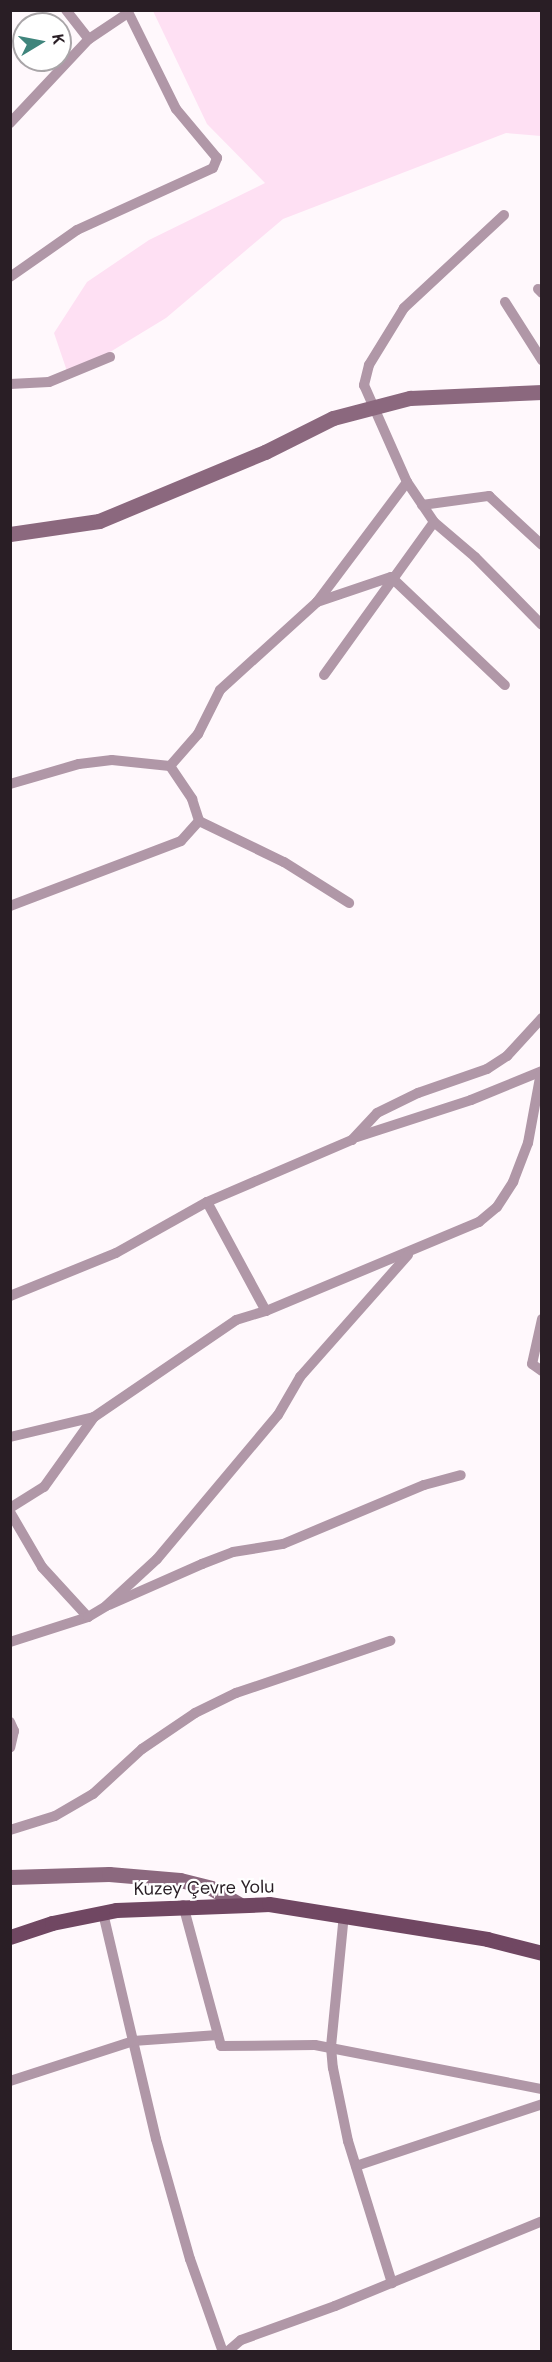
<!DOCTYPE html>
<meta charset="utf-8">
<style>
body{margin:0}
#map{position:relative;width:552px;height:2362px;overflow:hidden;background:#fff8fc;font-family:"DM Sans",sans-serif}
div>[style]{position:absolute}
.green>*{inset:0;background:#fee0f3}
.street>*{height:10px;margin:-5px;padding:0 5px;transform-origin:5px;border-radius:5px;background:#b097a7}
.secondary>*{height:15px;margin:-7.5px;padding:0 7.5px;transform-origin:7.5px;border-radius:7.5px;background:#8b687e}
.primary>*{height:15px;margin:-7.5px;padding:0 7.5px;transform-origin:7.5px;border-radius:7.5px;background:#704762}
span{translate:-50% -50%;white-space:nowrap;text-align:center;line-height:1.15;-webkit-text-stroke:4.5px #fff;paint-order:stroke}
.street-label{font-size:18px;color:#291e25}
.frame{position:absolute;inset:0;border:12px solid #291e25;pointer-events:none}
.north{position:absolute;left:12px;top:12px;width:60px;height:60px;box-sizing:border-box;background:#fff;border:2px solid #a9a5a8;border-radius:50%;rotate:80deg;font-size:16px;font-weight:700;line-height:24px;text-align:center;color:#291e25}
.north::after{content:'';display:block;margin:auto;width:21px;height:27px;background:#3f857c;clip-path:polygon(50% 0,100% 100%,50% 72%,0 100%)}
</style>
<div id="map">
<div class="green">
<div style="clip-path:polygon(153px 11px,541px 11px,541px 136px,506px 133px,283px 219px,166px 318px,69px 377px,54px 333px,87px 282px,149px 240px,265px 183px,207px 124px)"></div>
</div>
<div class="street">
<div style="left:66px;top:10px;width:37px;rotate:52deg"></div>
<div style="left:10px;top:123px;width:115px;rotate:-46.8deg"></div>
<div style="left:89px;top:39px;width:47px;rotate:-33.7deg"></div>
<div style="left:504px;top:215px;width:137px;rotate:137.1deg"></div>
<div style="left:404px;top:308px;width:67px;rotate:121.6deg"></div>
<div style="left:369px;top:365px;width:21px;rotate:104deg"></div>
<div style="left:364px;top:385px;width:106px;rotate:66.1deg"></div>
<div style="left:407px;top:482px;width:48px;rotate:56deg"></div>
<div style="left:434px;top:522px;width:54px;rotate:40.5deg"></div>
<div style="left:475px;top:557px;width:95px;rotate:45.4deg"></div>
<div style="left:10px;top:277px;width:82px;rotate:-35deg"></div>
<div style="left:77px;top:230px;width:149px;rotate:-24.5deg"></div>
<div style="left:213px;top:168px;width:11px;rotate:-68deg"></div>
<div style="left:217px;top:158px;width:64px;rotate:-129.9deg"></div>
<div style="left:176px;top:109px;width:110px;rotate:-116.3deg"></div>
<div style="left:538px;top:289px;width:6px;rotate:45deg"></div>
<div style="left:505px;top:302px;width:69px;rotate:57.5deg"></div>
<div style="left:10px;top:384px;width:39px;rotate:-3deg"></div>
<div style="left:49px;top:382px;width:66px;rotate:-22.3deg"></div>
<div style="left:422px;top:505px;width:68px;rotate:-7.7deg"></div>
<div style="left:489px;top:496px;width:72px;rotate:42.8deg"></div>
<div style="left:317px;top:602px;width:78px;rotate:-18.7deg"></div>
<div style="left:391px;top:577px;width:157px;rotate:43.5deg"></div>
<div style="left:324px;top:675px;width:188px;rotate:-54.3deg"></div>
<div style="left:170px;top:766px;width:40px;rotate:56deg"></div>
<div style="left:192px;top:799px;width:23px;rotate:72deg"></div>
<div style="left:199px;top:821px;width:94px;rotate:25.8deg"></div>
<div style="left:284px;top:862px;width:77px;rotate:32.2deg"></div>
<div style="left:10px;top:784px;width:72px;rotate:-16.2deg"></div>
<div style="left:79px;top:764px;width:33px;rotate:-7deg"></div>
<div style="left:112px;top:760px;width:58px;rotate:5.9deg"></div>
<div style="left:170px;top:766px;width:43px;rotate:-48.8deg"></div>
<div style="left:198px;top:734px;width:49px;rotate:-63.4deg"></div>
<div style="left:220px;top:690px;width:131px;rotate:-42.2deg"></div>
<div style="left:317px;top:602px;width:150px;rotate:-53.1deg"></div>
<div style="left:10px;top:906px;width:183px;rotate:-20.8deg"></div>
<div style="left:181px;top:841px;width:27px;rotate:-48deg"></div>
<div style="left:357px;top:1137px;width:120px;rotate:-18deg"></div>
<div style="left:471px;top:1100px;width:77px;rotate:-22.2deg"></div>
<div style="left:207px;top:1202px;width:124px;rotate:61.6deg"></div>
<div style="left:10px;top:1296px;width:114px;rotate:-22.1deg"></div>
<div style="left:116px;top:1253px;width:104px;rotate:-29.3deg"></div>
<div style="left:207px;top:1202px;width:158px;rotate:-23.2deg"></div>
<div style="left:352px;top:1140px;width:37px;rotate:-47deg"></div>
<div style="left:377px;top:1113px;width:46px;rotate:-26deg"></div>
<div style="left:418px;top:1093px;width:73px;rotate:-19.2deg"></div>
<div style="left:487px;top:1069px;width:24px;rotate:-33deg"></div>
<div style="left:507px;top:1056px;width:52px;rotate:-47.4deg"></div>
<div style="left:542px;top:1319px;width:46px;rotate:102.5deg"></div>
<div style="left:532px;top:1364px;width:12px;rotate:35deg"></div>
<div style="left:10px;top:1437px;width:86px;rotate:-13.4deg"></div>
<div style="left:94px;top:1417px;width:172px;rotate:-34.3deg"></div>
<div style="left:236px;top:1320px;width:31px;rotate:-17deg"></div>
<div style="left:266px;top:1311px;width:231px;rotate:-22.7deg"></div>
<div style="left:479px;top:1222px;width:23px;rotate:-40deg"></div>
<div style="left:497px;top:1207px;width:30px;rotate:-57deg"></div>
<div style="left:513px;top:1182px;width:42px;rotate:-69deg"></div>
<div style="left:528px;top:1143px;width:72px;rotate:-79.6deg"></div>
<div style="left:10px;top:1508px;width:40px;rotate:-32deg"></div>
<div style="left:44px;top:1487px;width:86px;rotate:-54.5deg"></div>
<div style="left:10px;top:1512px;width:64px;rotate:59.8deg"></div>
<div style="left:42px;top:1567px;width:68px;rotate:47.4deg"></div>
<div style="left:109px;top:1605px;width:102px;rotate:-23.8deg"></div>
<div style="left:202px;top:1564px;width:33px;rotate:-21deg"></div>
<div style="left:233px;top:1552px;width:51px;rotate:-9.1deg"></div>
<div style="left:283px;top:1544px;width:153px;rotate:-22.7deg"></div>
<div style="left:424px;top:1485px;width:38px;rotate:-15deg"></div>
<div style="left:10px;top:1642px;width:82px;rotate:-17.8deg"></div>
<div style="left:88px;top:1617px;width:21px;rotate:-31deg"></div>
<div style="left:106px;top:1606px;width:69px;rotate:-42.7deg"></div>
<div style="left:157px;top:1559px;width:188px;rotate:-50deg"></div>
<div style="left:278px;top:1415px;width:44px;rotate:-59.9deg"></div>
<div style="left:300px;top:1377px;width:163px;rotate:-48.5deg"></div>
<div style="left:10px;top:1722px;width:10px;rotate:66deg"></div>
<div style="left:14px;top:1731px;width:17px;rotate:103deg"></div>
<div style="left:10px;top:1830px;width:47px;rotate:-17.3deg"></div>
<div style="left:55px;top:1816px;width:44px;rotate:-30.1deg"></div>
<div style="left:93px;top:1794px;width:67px;rotate:-42.6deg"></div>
<div style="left:142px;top:1749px;width:64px;rotate:-34.2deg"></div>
<div style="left:195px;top:1713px;width:46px;rotate:-26deg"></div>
<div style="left:236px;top:1693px;width:163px;rotate:-18.7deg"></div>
<div style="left:183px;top:1905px;width:146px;rotate:74.9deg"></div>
<div style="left:221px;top:2046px;width:94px;rotate:-0.6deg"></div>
<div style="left:315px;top:2045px;width:231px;rotate:11deg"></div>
<div style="left:103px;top:1913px;width:232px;rotate:76.8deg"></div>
<div style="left:156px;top:2139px;width:125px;rotate:74.2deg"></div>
<div style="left:190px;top:2259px;width:99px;rotate:70.5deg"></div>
<div style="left:344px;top:1914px;width:134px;rotate:95.6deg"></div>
<div style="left:331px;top:2047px;width:21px;rotate:85deg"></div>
<div style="left:333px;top:2068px;width:75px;rotate:78.4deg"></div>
<div style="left:348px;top:2141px;width:149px;rotate:72.8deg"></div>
<div style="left:10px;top:2081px;width:129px;rotate:-18deg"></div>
<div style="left:133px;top:2041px;width:85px;rotate:-4deg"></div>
<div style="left:356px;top:2166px;width:196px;rotate:-18.4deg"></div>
<div style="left:227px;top:2352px;width:18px;rotate:-41deg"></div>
<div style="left:241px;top:2340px;width:100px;rotate:-19.9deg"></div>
<div style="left:335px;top:2306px;width:224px;rotate:-22.3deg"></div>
</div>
<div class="secondary">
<div style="left:10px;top:534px;width:90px;rotate:-8.3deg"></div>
<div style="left:99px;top:521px;width:180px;rotate:-22.6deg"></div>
<div style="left:265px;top:452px;width:76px;rotate:-26.6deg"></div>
<div style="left:333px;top:418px;width:80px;rotate:-14.6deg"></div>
<div style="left:410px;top:398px;width:132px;rotate:-2.6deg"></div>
<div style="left:10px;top:1877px;width:99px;rotate:-1.7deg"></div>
<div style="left:109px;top:1874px;width:71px;rotate:4.8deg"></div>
<div style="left:180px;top:1880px;width:32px;rotate:14deg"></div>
<div style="left:211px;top:1888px;width:32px;rotate:30deg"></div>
</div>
<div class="primary">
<div style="left:10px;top:1937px;width:44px;rotate:-18.4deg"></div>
<div style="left:52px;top:1923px;width:65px;rotate:-11.5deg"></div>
<div style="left:116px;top:1910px;width:153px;rotate:-2.2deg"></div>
<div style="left:269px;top:1904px;width:221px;rotate:9.1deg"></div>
<div style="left:487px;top:1939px;width:57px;rotate:14.3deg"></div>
</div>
<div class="street-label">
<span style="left:204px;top:1888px;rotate:-1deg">Kuzey Çevre Yolu</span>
</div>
<div class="frame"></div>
<div class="north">K</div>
</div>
